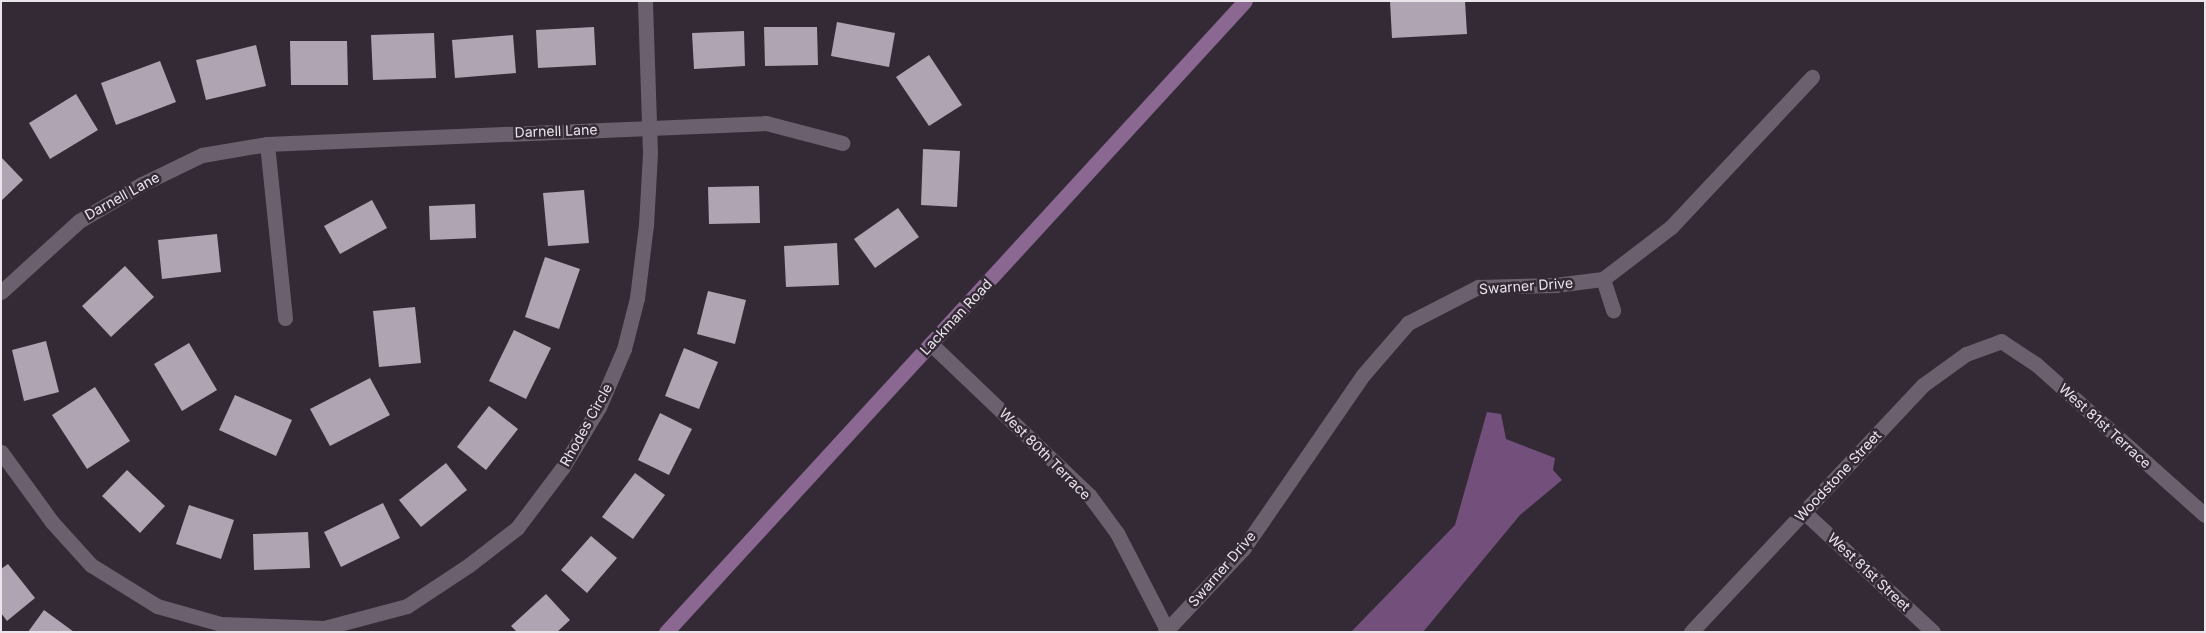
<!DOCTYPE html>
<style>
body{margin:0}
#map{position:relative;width:2206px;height:633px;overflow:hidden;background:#332a36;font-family:Inter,sans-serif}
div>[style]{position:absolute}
.forest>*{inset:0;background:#73507b}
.building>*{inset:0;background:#afa4b2}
.minor>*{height:15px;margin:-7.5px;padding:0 7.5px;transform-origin:7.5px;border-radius:7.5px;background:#6b606d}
.secondary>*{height:15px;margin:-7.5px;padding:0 7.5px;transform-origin:7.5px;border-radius:7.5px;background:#8a6892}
span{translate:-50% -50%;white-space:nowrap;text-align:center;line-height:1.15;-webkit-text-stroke:5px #332a36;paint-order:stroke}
.street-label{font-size:14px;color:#eae4eb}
.frame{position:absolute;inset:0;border:2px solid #eae4eb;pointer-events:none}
</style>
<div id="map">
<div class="forest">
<div style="clip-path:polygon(1487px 412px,1501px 414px,1506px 439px,1555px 458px,1553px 470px,1562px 480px,1520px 515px,1423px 632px,1351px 632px,1455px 525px)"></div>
</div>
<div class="building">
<div style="clip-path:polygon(1390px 1px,1465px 1px,1467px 34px,1392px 38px)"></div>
<div style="clip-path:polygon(837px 22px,895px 33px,889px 67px,831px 56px)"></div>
<div style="clip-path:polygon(594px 27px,596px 65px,538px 68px,536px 30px)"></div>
<div style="clip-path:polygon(764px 27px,817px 27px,818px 65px,765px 66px)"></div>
<div style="clip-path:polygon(744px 31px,745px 66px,694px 69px,692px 33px)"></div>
<div style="clip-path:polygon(434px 33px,436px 78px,373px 80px,371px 35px)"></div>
<div style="clip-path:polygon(513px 35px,516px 73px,455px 78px,452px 40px)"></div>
<div style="clip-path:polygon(290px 41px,347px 41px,348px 85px,291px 85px)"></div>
<div style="clip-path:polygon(256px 45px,266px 86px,206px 100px,196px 60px)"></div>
<div style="clip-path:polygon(929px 55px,962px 105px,929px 126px,896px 77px)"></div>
<div style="clip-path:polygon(160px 61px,176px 102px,116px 125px,101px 83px)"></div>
<div style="clip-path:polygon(76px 94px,98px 130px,50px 159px,29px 123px)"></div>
<div style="clip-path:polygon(923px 149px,960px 151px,957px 207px,921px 205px)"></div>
<div style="clip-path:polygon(1px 157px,23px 180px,1px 201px)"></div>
<div style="clip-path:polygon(759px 186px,760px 223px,709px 224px,708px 187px)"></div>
<div style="clip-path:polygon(584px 190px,589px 243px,548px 246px,543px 193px)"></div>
<div style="clip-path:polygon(372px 200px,387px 228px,340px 254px,324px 226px)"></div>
<div style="clip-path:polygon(475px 204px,476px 238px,430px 240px,429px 206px)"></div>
<div style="clip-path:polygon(898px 208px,919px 237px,875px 268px,854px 239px)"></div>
<div style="clip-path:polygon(217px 234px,221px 272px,162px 279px,158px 240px)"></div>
<div style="clip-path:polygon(837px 243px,839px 285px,786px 287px,784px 246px)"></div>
<div style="clip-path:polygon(545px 257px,580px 269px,559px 329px,525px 317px)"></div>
<div style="clip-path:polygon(125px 266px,154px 297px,111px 337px,82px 306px)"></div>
<div style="clip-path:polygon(708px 291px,746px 300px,735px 344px,697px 334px)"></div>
<div style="clip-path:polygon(415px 307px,421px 363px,379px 367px,373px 311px)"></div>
<div style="clip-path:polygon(514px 330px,551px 348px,526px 399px,489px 381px)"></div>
<div style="clip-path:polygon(46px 341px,59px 392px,24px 401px,12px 350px)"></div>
<div style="clip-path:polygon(189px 343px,217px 390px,182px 411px,154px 364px)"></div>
<div style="clip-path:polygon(684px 348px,718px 362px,699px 409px,665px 396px)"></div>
<div style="clip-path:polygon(370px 378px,390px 415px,330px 446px,310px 409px)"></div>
<div style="clip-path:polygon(95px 387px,130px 441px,87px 469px,52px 415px)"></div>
<div style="clip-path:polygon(235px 395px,292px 420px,276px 456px,219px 430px)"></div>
<div style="clip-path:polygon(489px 406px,518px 429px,486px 470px,457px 447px)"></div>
<div style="clip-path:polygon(660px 413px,692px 429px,669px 475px,638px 460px)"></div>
<div style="clip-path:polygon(446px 463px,467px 490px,421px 527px,399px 500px)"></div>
<div style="clip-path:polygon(127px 470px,165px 506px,140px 533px,102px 496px)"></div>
<div style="clip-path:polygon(635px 473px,665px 495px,633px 539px,602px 517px)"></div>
<div style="clip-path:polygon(383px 503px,400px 538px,341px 567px,324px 532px)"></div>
<div style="clip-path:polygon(189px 505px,234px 520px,221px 559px,176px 544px)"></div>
<div style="clip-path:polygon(308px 532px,310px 568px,254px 570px,253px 534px)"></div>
<div style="clip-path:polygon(591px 536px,617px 558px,587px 593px,561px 570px)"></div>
<div style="clip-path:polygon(8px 564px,35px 598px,7px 621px,1px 613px,1px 569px)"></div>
<div style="clip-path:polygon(546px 594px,570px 620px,557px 632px,517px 632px,511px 626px)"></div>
<div style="clip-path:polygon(44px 610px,74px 632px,28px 632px)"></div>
</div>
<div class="minor">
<div style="left:267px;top:144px;width:175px;rotate:84.1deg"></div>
<div style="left:1603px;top:279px;width:33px;rotate:72deg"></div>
<div style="left:1px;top:292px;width:105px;rotate:-42.3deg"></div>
<div style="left:79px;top:221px;width:73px;rotate:-30.4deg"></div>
<div style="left:142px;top:184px;width:67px;rotate:-25.8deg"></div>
<div style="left:202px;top:155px;width:66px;rotate:-9.6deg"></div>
<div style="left:267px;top:144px;width:499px;rotate:-2.4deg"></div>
<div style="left:766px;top:123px;width:79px;rotate:14.7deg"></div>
<div style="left:931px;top:344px;width:219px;rotate:43.7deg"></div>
<div style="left:1089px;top:495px;width:47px;rotate:53.6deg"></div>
<div style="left:1117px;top:533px;width:111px;rotate:62.7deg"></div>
<div style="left:1px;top:452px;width:87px;rotate:53.9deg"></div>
<div style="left:52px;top:522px;width:58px;rotate:47.8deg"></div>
<div style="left:91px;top:565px;width:78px;rotate:31.8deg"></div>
<div style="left:157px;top:606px;width:66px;rotate:15.7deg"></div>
<div style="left:221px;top:624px;width:103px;rotate:2.2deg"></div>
<div style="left:324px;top:628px;width:86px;rotate:-14.8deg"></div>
<div style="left:407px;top:606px;width:74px;rotate:-33.5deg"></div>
<div style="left:469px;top:565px;width:61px;rotate:-37.6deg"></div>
<div style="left:517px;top:528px;width:76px;rotate:-53deg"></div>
<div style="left:563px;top:467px;width:70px;rotate:-59deg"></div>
<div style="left:599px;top:407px;width:63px;rotate:-66.7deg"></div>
<div style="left:624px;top:349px;width:53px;rotate:-75.7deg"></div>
<div style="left:637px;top:298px;width:74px;rotate:-83deg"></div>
<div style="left:646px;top:225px;width:72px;rotate:-86.8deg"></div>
<div style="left:650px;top:153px;width:152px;rotate:-91.9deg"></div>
<div style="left:1804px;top:512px;width:176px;rotate:42.9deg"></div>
<div style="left:1165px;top:632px;width:114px;rotate:-46.8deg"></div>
<div style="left:1243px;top:549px;width:211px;rotate:-55.4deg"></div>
<div style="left:1363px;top:375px;width:69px;rotate:-49.1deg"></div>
<div style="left:1408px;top:323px;width:79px;rotate:-27.2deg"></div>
<div style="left:1478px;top:287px;width:77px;rotate:-1.5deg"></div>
<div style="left:1555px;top:285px;width:48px;rotate:-7.1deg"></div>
<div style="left:1603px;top:279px;width:86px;rotate:-37.4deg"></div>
<div style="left:1671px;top:227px;width:206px;rotate:-46.8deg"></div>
<div style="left:1691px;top:632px;width:339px;rotate:-46.8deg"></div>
<div style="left:1923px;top:385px;width:53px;rotate:-35.8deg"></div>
<div style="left:1966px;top:354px;width:37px;rotate:-20deg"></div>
<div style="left:2001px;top:341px;width:43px;rotate:33.7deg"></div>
<div style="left:2037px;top:365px;width:225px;rotate:41.8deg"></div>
</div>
<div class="secondary">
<div style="left:666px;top:632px;width:856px;rotate:-47.46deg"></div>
</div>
<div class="street-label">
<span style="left:556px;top:131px;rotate:-2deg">Darnell Lane</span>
<span style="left:122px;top:196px;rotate:-29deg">Darnell Lane</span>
<span style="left:1526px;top:286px;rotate:-4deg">Swarner Drive</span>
<span style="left:956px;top:317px;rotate:-47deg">Lackman Road</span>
<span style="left:586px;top:425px;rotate:-61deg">Rhodes Circle</span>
<span style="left:2105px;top:426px;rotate:42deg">West 81st Terrace</span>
<span style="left:1045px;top:454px;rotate:45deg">West 80th Terrace</span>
<span style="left:1838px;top:476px;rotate:-47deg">Woodstone Street</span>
<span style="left:1222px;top:569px;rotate:-49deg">Swarner Drive</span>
<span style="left:1869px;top:572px;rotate:43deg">West 81st Street</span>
</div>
<div class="frame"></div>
</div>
